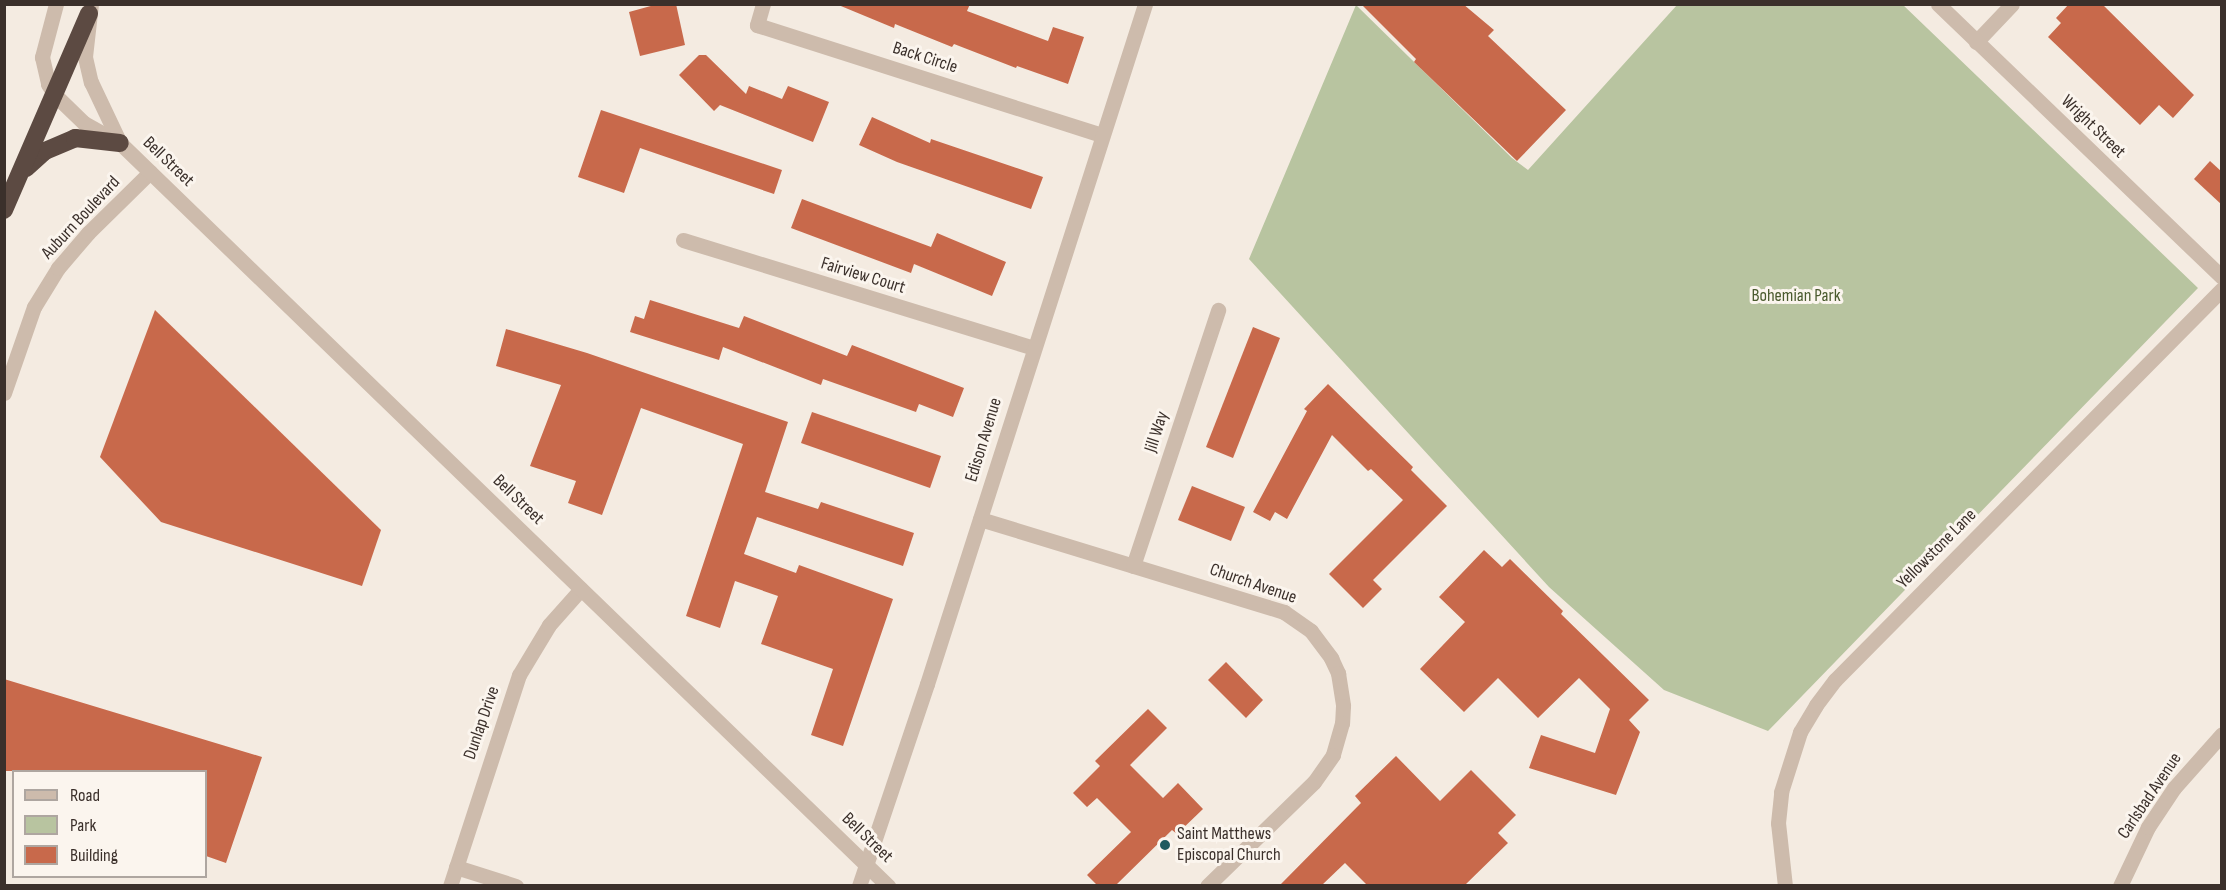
<!DOCTYPE html>
<style>
body{margin:0}
#map{position:relative;width:2226px;height:890px;overflow:hidden;background:#f4ebe1;font-family:"Sofia Sans Condensed",sans-serif}
div>[style]{position:absolute}
.green>*{inset:0;background:#b8c4a0}
.building>*{inset:0;background:#c8694b}
.minor>*{height:15px;margin:-7.5px;padding:0 7.5px;transform-origin:7.5px;border-radius:7.5px;background:#cdbbac}
.tertiary>*{height:15px;margin:-7.5px;padding:0 7.5px;transform-origin:7.5px;border-radius:7.5px;background:#cdbbac}
.motorway>*{height:18px;margin:-9px;padding:0 9px;transform-origin:9px;border-radius:9px;background:#5c4a42}
.dots>*{width:16px;height:16px;translate:-50% -50%;box-sizing:border-box;border:3px solid #fbf5ee;border-radius:50%}
span{translate:-50% -50%;white-space:nowrap;text-align:center;line-height:1.15;-webkit-text-stroke:6px #fbf5ee;paint-order:stroke}
.street-label{font-size:18px;color:#3b302b}
.park-label{font-size:18px;color:#4a5a2e}
.poi-label{font-size:18px;color:#3b302b}
.left{translate:0 -50%;text-align:left}
.frame{position:absolute;inset:0;border:6px solid #3b302b;pointer-events:none}
.legend{position:absolute;left:12px;top:770px;width:195px;height:108px;box-sizing:border-box;background:#fbf5ee;border:2px solid #aea6a0;margin:0;padding:8px 10px;list-style:none;font-size:18px;color:#3b302b}
.legend li{display:flex;align-items:center;gap:12px;height:30px}
.legend b{width:30px;border:2px solid #aea6a0}
</style>
<div id="map">
<div class="green">
<div style="clip-path:polygon(1902px 4px,2198px 288px,1768px 731px,1664px 690px,1549px 587px,1249px 259px,1356px 5px,1512px 158px,1528px 170px,1677px 5px)"></div>
</div>
<div class="building">
<div style="clip-path:polygon(658px 4px,676px 4px,685px 45px,640px 56px,629px 12px)"></div>
<div style="clip-path:polygon(836px 4px,970px 4px,967px 11px,1048px 41px,1053px 27px,1084px 37px,1068px 84px,1017px 66px,1016px 68px,954px 44px,952px 47px,895px 24px,894px 28px)"></div>
<div style="clip-path:polygon(1361px 4px,1463px 4px,1494px 30px,1488px 36px,1566px 110px,1517px 161px,1414px 62px,1416px 59px)"></div>
<div style="clip-path:polygon(2069px 4px,2102px 4px,2194px 95px,2173px 118px,2159px 105px,2140px 125px,2048px 37px,2061px 23px,2056px 18px)"></div>
<div style="clip-path:polygon(699px 55px,706px 55px,746px 94px,749px 86px,782px 99px,788px 86px,829px 102px,813px 142px,720px 105px,714px 111px,679px 75px)"></div>
<div style="clip-path:polygon(601px 110px,782px 170px,774px 194px,640px 148px,624px 193px,578px 177px)"></div>
<div style="clip-path:polygon(872px 117px,930px 143px,931px 139px,1043px 177px,1031px 209px,897px 162px,859px 145px)"></div>
<div style="clip-path:polygon(2210px 161px,2222px 172px,2222px 205px,2194px 179px)"></div>
<div style="clip-path:polygon(802px 199px,931px 247px,937px 233px,1006px 262px,992px 296px,914px 264px,911px 273px,791px 228px)"></div>
<div style="clip-path:polygon(650px 300px,739px 328px,744px 316px,847px 356px,852px 345px,964px 388px,953px 417px,919px 404px,916px 412px,823px 379px,821px 385px,723px 347px,719px 360px,630px 332px,635px 316px,644px 319px)"></div>
<div style="clip-path:polygon(155px 310px,381px 530px,362px 586px,161px 522px,100px 457px)"></div>
<div style="clip-path:polygon(1253px 327px,1280px 338px,1233px 458px,1206px 447px)"></div>
<div style="clip-path:polygon(506px 329px,587px 353px,788px 422px,765px 492px,818px 509px,821px 502px,914px 533px,903px 566px,757px 517px,744px 554px,796px 573px,799px 565px,893px 599px,843px 746px,811px 735px,833px 669px,761px 644px,778px 596px,735px 581px,720px 628px,686px 616px,743px 444px,641px 408px,602px 515px,568px 503px,576px 481px,530px 466px,561px 385px,496px 366px)"></div>
<div style="clip-path:polygon(1328px 384px,1413px 467px,1411px 470px,1447px 506px,1373px 580px,1382px 589px,1363px 608px,1329px 574px,1403px 500px,1371px 469px,1368px 471px,1332px 435px,1287px 519px,1275px 512px,1270px 521px,1253px 512px,1307px 411px,1304px 409px)"></div>
<div style="clip-path:polygon(812px 412px,941px 456px,930px 488px,801px 443px)"></div>
<div style="clip-path:polygon(1192px 486px,1245px 507px,1231px 541px,1178px 520px)"></div>
<div style="clip-path:polygon(1484px 550px,1502px 567px,1510px 559px,1563px 611px,1561px 614px,1649px 700px,1629px 720px,1640px 732px,1616px 795px,1529px 768px,1541px 735px,1595px 753px,1610px 709px,1579px 678px,1538px 718px,1498px 678px,1464px 712px,1420px 669px,1465px 622px,1439px 597px)"></div>
<div style="clip-path:polygon(1226px 662px,1263px 700px,1246px 718px,1208px 680px)"></div>
<div style="clip-path:polygon(4px 679px,262px 757px,226px 863px,206px 856px,206px 771px,4px 771px)"></div>
<div style="clip-path:polygon(1148px 709px,1167px 728px,1130px 765px,1163px 798px,1178px 783px,1203px 809px,1177px 834px,1172px 830px,1116px 885px,1097px 885px,1087px 875px,1131px 832px,1097px 798px,1087px 807px,1073px 793px,1100px 766px,1095px 761px)"></div>
<div style="clip-path:polygon(1396px 756px,1440px 801px,1471px 770px,1516px 815px,1498px 833px,1508px 843px,1465px 885px,1367px 885px,1345px 863px,1322px 885px,1280px 885px,1361px 803px,1355px 796px)"></div>
</div>
<div class="minor">
<div style="left:763px;top:4px;width:22px;rotate:106deg"></div>
<div style="left:757px;top:25px;width:361px;rotate:17.7deg"></div>
<div style="left:1976px;top:42px;width:52px;rotate:-46.5deg"></div>
<div style="left:683px;top:240px;width:366px;rotate:17.1deg"></div>
<div style="left:4px;top:393px;width:91px;rotate:-70.8deg"></div>
<div style="left:34px;top:307px;width:46px;rotate:-58.4deg"></div>
<div style="left:58px;top:268px;width:46px;rotate:-49.4deg"></div>
<div style="left:88px;top:233px;width:87px;rotate:-44.5deg"></div>
<div style="left:980px;top:519px;width:318px;rotate:17deg"></div>
<div style="left:1284px;top:612px;width:33px;rotate:35deg"></div>
<div style="left:1311px;top:631px;width:34px;rotate:53deg"></div>
<div style="left:1331px;top:658px;width:17px;rotate:65deg"></div>
<div style="left:1338px;top:673px;width:33px;rotate:81deg"></div>
<div style="left:1343px;top:706px;width:17px;rotate:93deg"></div>
<div style="left:1342px;top:723px;width:33px;rotate:106deg"></div>
<div style="left:1333px;top:755px;width:33px;rotate:125deg"></div>
<div style="left:1314px;top:782px;width:149px;rotate:135.8deg"></div>
<div style="left:1133px;top:566px;width:270px;rotate:-71.6deg"></div>
<div style="left:456px;top:867px;width:63px;rotate:17.6deg"></div>
<div style="left:450px;top:886px;width:222px;rotate:-71.9deg"></div>
<div style="left:519px;top:675px;width:58px;rotate:-59deg"></div>
<div style="left:549px;top:625px;width:48px;rotate:-48.4deg"></div>
<div style="left:1785px;top:886px;width:63px;rotate:-96.3deg"></div>
<div style="left:1778px;top:823px;width:31px;rotate:-84deg"></div>
<div style="left:1781px;top:792px;width:63px;rotate:-72.4deg"></div>
<div style="left:1800px;top:732px;width:31px;rotate:-59deg"></div>
<div style="left:1816px;top:705px;width:31px;rotate:-53deg"></div>
<div style="left:1835px;top:680px;width:550px;rotate:-45.29deg"></div>
<div style="left:2120px;top:886px;width:65px;rotate:-64.6deg"></div>
<div style="left:2148px;top:827px;width:47px;rotate:-56.3deg"></div>
<div style="left:2174px;top:788px;width:72px;rotate:-48.4deg"></div>
</div>
<div class="tertiary">
<div style="left:56px;top:4px;width:55px;rotate:104.8deg"></div>
<div style="left:42px;top:57px;width:28px;rotate:77deg"></div>
<div style="left:48px;top:84px;width:13px;rotate:58deg"></div>
<div style="left:55px;top:95px;width:40px;rotate:44deg"></div>
<div style="left:84px;top:123px;width:41px;rotate:29.1deg"></div>
<div style="left:120px;top:143px;width:1069px;rotate:44.05deg"></div>
<div style="left:91px;top:4px;width:53px;rotate:96.5deg"></div>
<div style="left:85px;top:57px;width:26px;rotate:77deg"></div>
<div style="left:91px;top:82px;width:68px;rotate:64.6deg"></div>
<div style="left:1938px;top:4px;width:394px;rotate:43.9deg"></div>
<div style="left:859px;top:886px;width:213px;rotate:-71.4deg"></div>
<div style="left:927px;top:684px;width:714px;rotate:-72.22deg"></div>
</div>
<div class="motorway">
<div style="left:26px;top:168px;width:25px;rotate:-42deg"></div>
<div style="left:45px;top:151px;width:33px;rotate:-23deg"></div>
<div style="left:75px;top:138px;width:45px;rotate:6.3deg"></div>
<div style="left:4px;top:210px;width:214px;rotate:-66.6deg"></div>
</div>
<div class="dots">
<div style="left:1165px;top:845px;background:#1f5a5e"></div>
</div>
<div class="street-label">
<span style="left:925px;top:58px;rotate:18deg">Back Circle</span>
<span style="left:2093px;top:127px;rotate:44deg">Wright Street</span>
<span style="left:168px;top:162px;rotate:44deg">Bell Street</span>
<span style="left:81px;top:218px;rotate:-47deg">Auburn Boulevard</span>
<span style="left:863px;top:276px;rotate:17deg">Fairview Court</span>
<span style="left:1157px;top:432px;rotate:-72deg">Jill Way</span>
<span style="left:984px;top:440px;rotate:-73deg">Edison Avenue</span>
<span style="left:518px;top:500px;rotate:44deg">Bell Street</span>
<span style="left:1937px;top:549px;rotate:-45deg">Yellowstone Lane</span>
<span style="left:1253px;top:584px;rotate:19deg">Church Avenue</span>
<span style="left:482px;top:723px;rotate:-71deg">Dunlap Drive</span>
<span style="left:2150px;top:796px;rotate:-56deg">Carlsbad Avenue</span>
<span style="left:867px;top:838px;rotate:44deg">Bell Street</span>
</div>
<div class="park-label">
<span style="left:1796px;top:296px">Bohemian Park</span>
</div>
<div class="poi-label">
<span class="left" style="left:1177px;top:845px">Saint Matthews<br>Episcopal Church</span>
</div>
<div class="frame"></div>
<ul class="legend">
<li><b style="height:8px;background:#cdbbac"></b>Road</li>
<li><b style="height:16px;background:#b8c4a0"></b>Park</li>
<li><b style="height:16px;background:#c8694b"></b>Building</li>
</ul>
</div>
